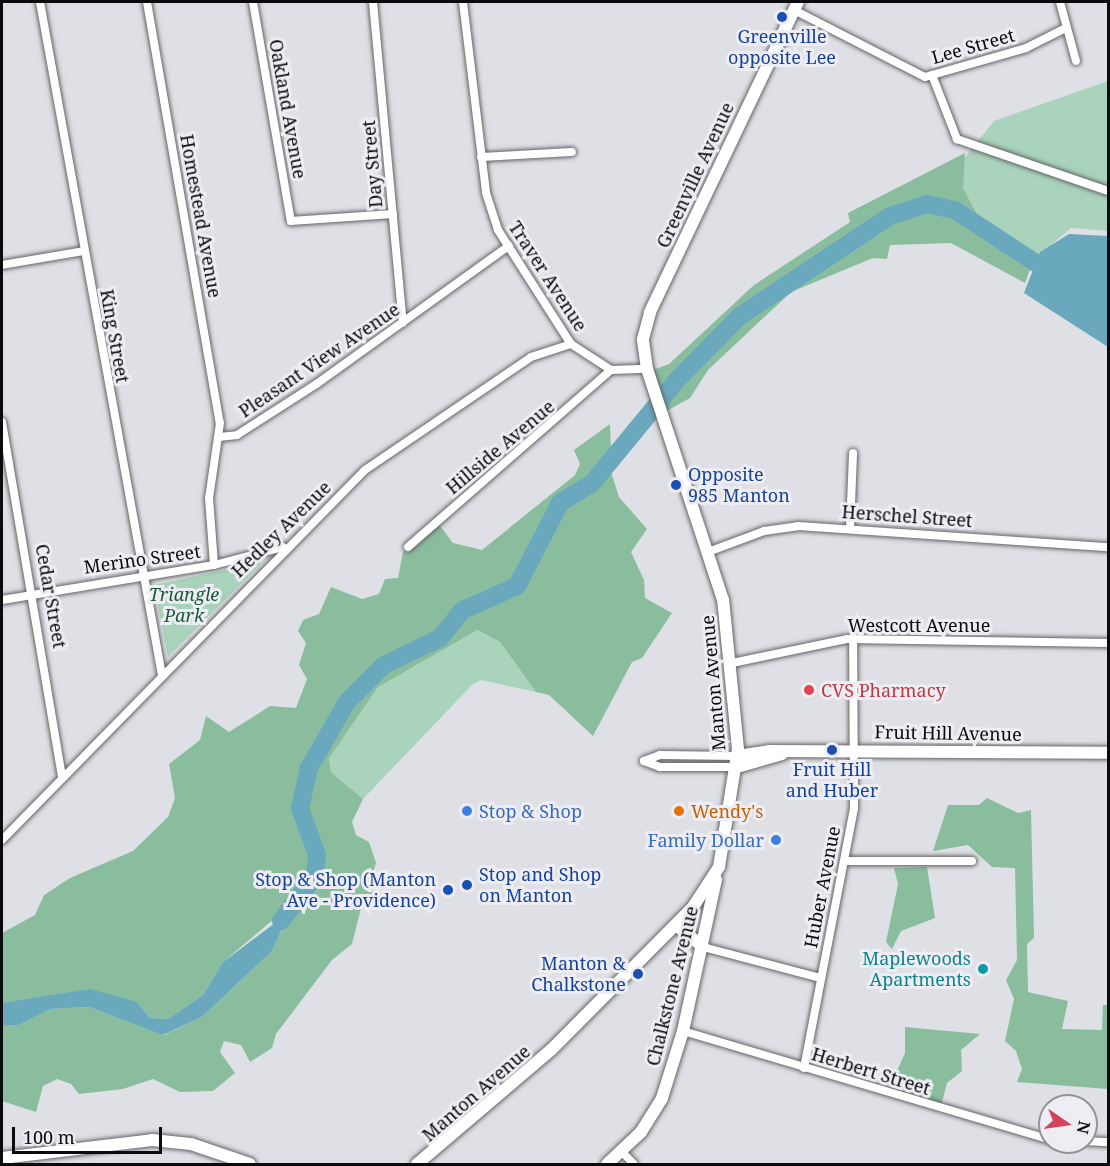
<!DOCTYPE html>
<style>
body{margin:0}
#map{position:relative;width:1110px;height:1166px;overflow:hidden;background:#dfe0e5;font-family:"Noto Serif",serif}
div>[style]{position:absolute}
.green>*{inset:0;background:#a9d3ba}
.forest>*{inset:0;background:#89bd9e}
.water>*{inset:0;background:#6aa8be}
.river>*{height:18px;margin:-9px;padding:0 9px;transform-origin:9px;border-radius:9px;background:#6aa8be}
.roads{filter:drop-shadow(0 0 2px #646569) drop-shadow(0 0 2px #646569)}
.street>*{height:8px;margin:-4px;padding:0 4px;transform-origin:4px;border-radius:4px;background:#fff}
.secondary>*{height:12px;margin:-6px;padding:0 6px;transform-origin:6px;border-radius:6px;background:#fff}
.dots>*{width:16px;height:16px;translate:-50% -50%;box-sizing:border-box;border:3px solid #ededf3;border-radius:50%}
span{translate:-50% -50%;white-space:nowrap;text-align:center;line-height:1.15;-webkit-text-stroke:6px #ededf3;paint-order:stroke}
.transit-label{font-size:18px;color:#164399}
.left{translate:0 -50%;text-align:left}
.right{translate:-100% -50%;text-align:right}
.street-label{font-size:18px;color:#0b0b0d}
.park-label{font-size:18px;color:#1c593b;font-style:italic}
.health-label{font-size:18px;color:#be3a42}
.shop-label{font-size:18px;color:#366cbe}
.food-label{font-size:18px;color:#c56008}
.culture-label{font-size:18px;color:#0d838f}
.frame{position:absolute;inset:0;border:3px solid #0b0b0d;pointer-events:none}
.north{position:absolute;left:1038px;top:1094px;width:60px;height:60px;box-sizing:border-box;background:#ededf3;border:2px solid #939397;border-radius:50%;rotate:103deg;font-size:16px;font-weight:700;line-height:24px;text-align:center;color:#0b0b0d}
.north::after{content:'';display:block;margin:auto;width:21px;height:27px;background:#d34259;clip-path:polygon(50% 0,100% 100%,50% 72%,0 100%)}
.scale{position:absolute;left:12px;top:1127px;width:150px;height:27px;box-sizing:border-box;border:3px solid #0b0b0d;border-top:0;padding-left:8px;font-size:18px;line-height:21px;white-space:nowrap;color:#0b0b0d;-webkit-text-stroke:4px #ededf3;paint-order:stroke}
</style>
<div id="map">
<div class="green">
<div style="clip-path:polygon(1108px 81px,1108px 231px,1071px 228px,1034px 259px,1015px 252px,984px 227px,963px 188px,962px 161px,994px 121px)"></div>
<div style="clip-path:polygon(263px 562px,168px 657px,154px 585px)"></div>
<div style="clip-path:polygon(476px 630px,500px 642px,536px 692px,481px 680px,472px 685px,363px 799px,331px 772px,329px 758px,378px 686px)"></div>
</div>
<div class="forest">
<div style="clip-path:polygon(965px 153px,963px 188px,984px 227px,1015px 252px,1034px 259px,1025px 283px,951px 243px,890px 245px,887px 259px,873px 258px,791px 292px,708px 370px,690px 398px,663px 413px,645px 373px,669px 364px,754px 285px,850px 222px,848px 213px)"></div>
<div style="clip-path:polygon(610px 424px,612px 475px,619px 497px,647px 529px,631px 552px,644px 580px,645px 598px,672px 613px,642px 658px,632px 662px,593px 736px,549px 695px,536px 692px,500px 642px,477px 630px,378px 687px,329px 758px,331px 772px,363px 799px,352px 822px,356px 835px,369px 842px,376px 863px,369px 885px,373px 893px,363px 900px,352px 944px,332px 960px,276px 1034px,272px 1048px,250px 1062px,241px 1045px,224px 1041px,220px 1052px,235px 1073px,213px 1091px,180px 1092px,153px 1079px,123px 1089px,79px 1094px,71px 1084px,57px 1079px,43px 1086px,36px 1112px,2px 1101px,2px 1026px,19px 1025px,50px 1009px,89px 1007px,164px 1035px,202px 1017px,272px 951px,293px 903px,223px 962px,203px 995px,168px 1019px,150px 1018px,137px 1002px,2px 1003px,2px 933px,35px 915px,44px 895px,70px 878px,133px 851px,168px 817px,175px 798px,169px 764px,200px 740px,206px 716px,229px 732px,270px 706px,296px 708px,307px 679px,299px 665px,306px 643px,298px 631px,303px 620px,319px 614px,331px 587px,362px 599px,379px 594px,385px 579px,398px 578px,403px 552px,438px 523px,453px 543px,482px 550px,575px 475px,580px 464px,574px 450px)"></div>
<div style="clip-path:polygon(987px 798px,1018px 813px,1031px 810px,1034px 938px,1027px 944px,1028px 992px,1068px 1001px,1062px 1029px,1102px 1030px,1103px 1005px,1108px 1005px,1108px 1089px,1017px 1082px,1022px 1069px,1016px 1051px,1005px 1041px,1014px 999px,1006px 980px,1017px 960px,1015px 868px,992px 867px,968px 845px,933px 851px,948px 805px,979px 805px)"></div>
<div style="clip-path:polygon(927px 867px,935px 918px,901px 931px,892px 949px,886px 942px,898px 884px,894px 868px)"></div>
<div style="clip-path:polygon(905px 1027px,980px 1034px,961px 1050px,962px 1071px,947px 1083px,940px 1109px,887px 1093px,905px 1053px)"></div>
</div>
<div class="water">
<div style="clip-path:polygon(1069px 234px,1108px 236px,1108px 347px,1024px 293px,1040px 252px)"></div>
<div style="clip-path:polygon(294px 901px,272px 951px,202px 1017px,163px 1035px,89px 1007px,50px 1009px,19px 1025px,2px 1026px,2px 1003px,90px 989px,137px 1002px,150px 1018px,168px 1019px,203px 995px,223px 962px,275px 923px)"></div>
</div>
<div class="river">
<div style="left:281px;top:921px;width:56px;rotate:-52.9deg"></div>
<div style="left:315px;top:876px;width:21px;rotate:-85deg"></div>
<div style="left:317px;top:855px;width:50px;rotate:-109.9deg"></div>
<div style="left:300px;top:808px;width:41px;rotate:-77.3deg"></div>
<div style="left:309px;top:768px;width:76px;rotate:-60.1deg"></div>
<div style="left:347px;top:702px;width:52px;rotate:-45deg"></div>
<div style="left:384px;top:665px;width:62px;rotate:-25.7deg"></div>
<div style="left:440px;top:638px;width:36px;rotate:-51deg"></div>
<div style="left:463px;top:610px;width:59px;rotate:-24deg"></div>
<div style="left:517px;top:586px;width:93px;rotate:-62.6deg"></div>
<div style="left:560px;top:503px;width:39px;rotate:-32deg"></div>
<div style="left:593px;top:482px;width:132px;rotate:-50.5deg"></div>
<div style="left:677px;top:380px;width:90px;rotate:-45.5deg"></div>
<div style="left:740px;top:316px;width:180px;rotate:-33.7deg"></div>
<div style="left:890px;top:216px;width:38px;rotate:-18deg"></div>
<div style="left:926px;top:204px;width:30px;rotate:12deg"></div>
<div style="left:955px;top:210px;width:122px;rotate:33.3deg"></div>
</div>
<div class="roads">
<div class="street">
<div style="left:40px;top:2px;width:684px;rotate:79.73deg"></div>
<div style="left:147px;top:2px;width:427px;rotate:80.2deg"></div>
<div style="left:220px;top:423px;width:76px;rotate:98.3deg"></div>
<div style="left:209px;top:498px;width:67px;rotate:85.7deg"></div>
<div style="left:253px;top:2px;width:222px;rotate:80.2deg"></div>
<div style="left:291px;top:221px;width:102px;rotate:-3.9deg"></div>
<div style="left:373px;top:2px;width:322px;rotate:84.7deg"></div>
<div style="left:463px;top:2px;width:192px;rotate:83.1deg"></div>
<div style="left:486px;top:193px;width:39px;rotate:72deg"></div>
<div style="left:498px;top:230px;width:135px;rotate:57.4deg"></div>
<div style="left:571px;top:344px;width:48px;rotate:33deg"></div>
<div style="left:611px;top:370px;width:36px;rotate:-2deg"></div>
<div style="left:1060px;top:2px;width:61px;rotate:74.8deg"></div>
<div style="left:794px;top:10px;width:147px;rotate:27.1deg"></div>
<div style="left:925px;top:77px;width:105px;rotate:-16deg"></div>
<div style="left:1026px;top:48px;width:42px;rotate:-26.6deg"></div>
<div style="left:932px;top:75px;width:69px;rotate:68.7deg"></div>
<div style="left:957px;top:139px;width:160px;rotate:19deg"></div>
<div style="left:481px;top:157px;width:91px;rotate:-3.1deg"></div>
<div style="left:2px;top:265px;width:83px;rotate:-9.7deg"></div>
<div style="left:2px;top:422px;width:360px;rotate:80.4deg"></div>
<div style="left:219px;top:437px;width:18px;rotate:-6deg"></div>
<div style="left:237px;top:435px;width:96px;rotate:-32.7deg"></div>
<div style="left:318px;top:383px;width:235px;rotate:-35.7deg"></div>
<div style="left:850px;top:529px;width:76px;rotate:-87.7deg"></div>
<div style="left:408px;top:547px;width:269px;rotate:-41.1deg"></div>
<div style="left:708px;top:552px;width:60px;rotate:-20.6deg"></div>
<div style="left:764px;top:531px;width:34px;rotate:-8deg"></div>
<div style="left:798px;top:526px;width:311px;rotate:3.9deg"></div>
<div style="left:2px;top:600px;width:215px;rotate:-9.4deg"></div>
<div style="left:214px;top:565px;width:71px;rotate:-14.6deg"></div>
<div style="left:732px;top:663px;width:117px;rotate:-11.8deg"></div>
<div style="left:847px;top:639px;width:261px;rotate:0.9deg"></div>
<div style="left:644px;top:761px;width:17px;rotate:-21deg"></div>
<div style="left:660px;top:755px;width:78px;rotate:0.7deg"></div>
<div style="left:644px;top:761px;width:17px;rotate:21deg"></div>
<div style="left:660px;top:767px;width:77px"></div>
<div style="left:2px;top:840px;width:518px;rotate:-45.55deg"></div>
<div style="left:365px;top:470px;width:201px;rotate:-34.2deg"></div>
<div style="left:531px;top:357px;width:42px;rotate:-18deg"></div>
<div style="left:848px;top:861px;width:124px"></div>
<div style="left:703px;top:947px;width:121px;rotate:14.8deg"></div>
<div style="left:683px;top:1031px;width:383px;rotate:16.5deg"></div>
<div style="left:804px;top:1068px;width:265px;rotate:-79.1deg"></div>
<div style="left:854px;top:808px;width:169px;rotate:-90.3deg"></div>
<div style="left:1086px;top:1141px;width:22px;rotate:3deg"></div>
<div style="left:621px;top:1151px;width:18px;rotate:45deg"></div>
</div>
<div class="secondary">
<div style="left:738px;top:756px;width:31px;rotate:-9deg"></div>
<div style="left:769px;top:751px;width:339px;rotate:0.3deg"></div>
<div style="left:737px;top:767px;width:47px;rotate:-16.1deg"></div>
<div style="left:676px;top:925px;width:35px;rotate:39deg"></div>
<div style="left:2px;top:1158px;width:151px;rotate:-6.8deg"></div>
<div style="left:152px;top:1140px;width:39px;rotate:6deg"></div>
<div style="left:191px;top:1144px;width:62px;rotate:18.7deg"></div>
<div style="left:417px;top:1164px;width:176px;rotate:-40.4deg"></div>
<div style="left:551px;top:1050px;width:202px;rotate:-45.2deg"></div>
<div style="left:693px;top:907px;width:48px;rotate:-57deg"></div>
<div style="left:719px;top:867px;width:120px;rotate:-80.9deg"></div>
<div style="left:738px;top:749px;width:150px;rotate:-95.7deg"></div>
<div style="left:723px;top:600px;width:243px;rotate:-108.2deg"></div>
<div style="left:647px;top:369px;width:30px;rotate:-98deg"></div>
<div style="left:643px;top:339px;width:28px;rotate:-75deg"></div>
<div style="left:650px;top:312px;width:344px;rotate:-64.5deg"></div>
<div style="left:607px;top:1164px;width:47px;rotate:-43.3deg"></div>
<div style="left:641px;top:1132px;width:40px;rotate:-58deg"></div>
<div style="left:662px;top:1098px;width:70px;rotate:-72.6deg"></div>
<div style="left:683px;top:1031px;width:155px;rotate:-77.7deg"></div>
</div>
</div>
<div class="dots">
<div style="left:782px;top:17px;background:#1a4fb4"></div>
<div style="left:676px;top:485px;background:#1a4fb4"></div>
<div style="left:809px;top:690px;background:#e0444e"></div>
<div style="left:832px;top:750px;background:#1a4fb4"></div>
<div style="left:467px;top:811px;background:#3f7fe0"></div>
<div style="left:679px;top:811px;background:#e8710a"></div>
<div style="left:776px;top:840px;background:#3f7fe0"></div>
<div style="left:467px;top:885px;background:#1a4fb4"></div>
<div style="left:448px;top:890px;background:#1a4fb4"></div>
<div style="left:983px;top:969px;background:#0f9aa8"></div>
<div style="left:638px;top:974px;background:#1a4fb4"></div>
</div>
<div class="transit-label">
<span style="left:782px;top:47px">Greenville<br>opposite Lee</span>
<span class="left" style="left:688px;top:485px">Opposite<br>985 Manton</span>
<span style="left:832px;top:780px">Fruit Hill<br>and Huber</span>
<span class="left" style="left:479px;top:885px">Stop and Shop<br>on Manton</span>
<span class="right" style="left:436px;top:890px">Stop &amp; Shop (Manton<br>Ave - Providence)</span>
<span class="right" style="left:626px;top:974px">Manton &amp;<br>Chalkstone</span>
</div>
<div class="street-label">
<span style="left:973px;top:46px;rotate:-16deg">Lee Street</span>
<span style="left:288px;top:109px;rotate:80deg">Oakland Avenue</span>
<span style="left:372px;top:164px;rotate:-95deg">Day Street</span>
<span style="left:695px;top:175px;rotate:-65deg">Greenville Avenue</span>
<span style="left:201px;top:216px;rotate:80deg">Homestead Avenue</span>
<span style="left:548px;top:276px;rotate:57deg">Traver Avenue</span>
<span style="left:115px;top:336px;rotate:80deg">King Street</span>
<span style="left:319px;top:360px;rotate:-34deg">Pleasant View Avenue</span>
<span style="left:500px;top:447px;rotate:-40deg">Hillside Avenue</span>
<span style="left:907px;top:516px;rotate:4deg">Herschel Street</span>
<span style="left:281px;top:529px;rotate:-44deg">Hedley Avenue</span>
<span style="left:142px;top:559px;rotate:-8deg">Merino Street</span>
<span style="left:51px;top:596px;rotate:80deg">Cedar Street</span>
<span style="left:919px;top:625px">Westcott Avenue</span>
<span style="left:713px;top:683px;rotate:-95deg">Manton Avenue</span>
<span style="left:948px;top:733px;rotate:1deg">Fruit Hill Avenue</span>
<span style="left:822px;top:887px;rotate:-79deg">Huber Avenue</span>
<span style="left:672px;top:986px;rotate:-76deg">Chalkstone Avenue</span>
<span style="left:871px;top:1071px;rotate:17deg">Herbert Street</span>
<span style="left:476px;top:1093px;rotate:-41deg">Manton Avenue</span>
</div>
<div class="park-label">
<span style="left:184px;top:605px">Triangle<br>Park</span>
</div>
<div class="health-label">
<span class="left" style="left:821px;top:690px">CVS Pharmacy</span>
</div>
<div class="shop-label">
<span class="left" style="left:479px;top:811px">Stop &amp; Shop</span>
<span class="right" style="left:764px;top:840px">Family Dollar</span>
</div>
<div class="food-label">
<span class="left" style="left:691px;top:811px">Wendy's</span>
</div>
<div class="culture-label">
<span class="right" style="left:971px;top:969px">Maplewoods<br>Apartments</span>
</div>
<div class="frame"></div>
<div class="north">N</div>
<div class="scale">100 m</div>
</div>
